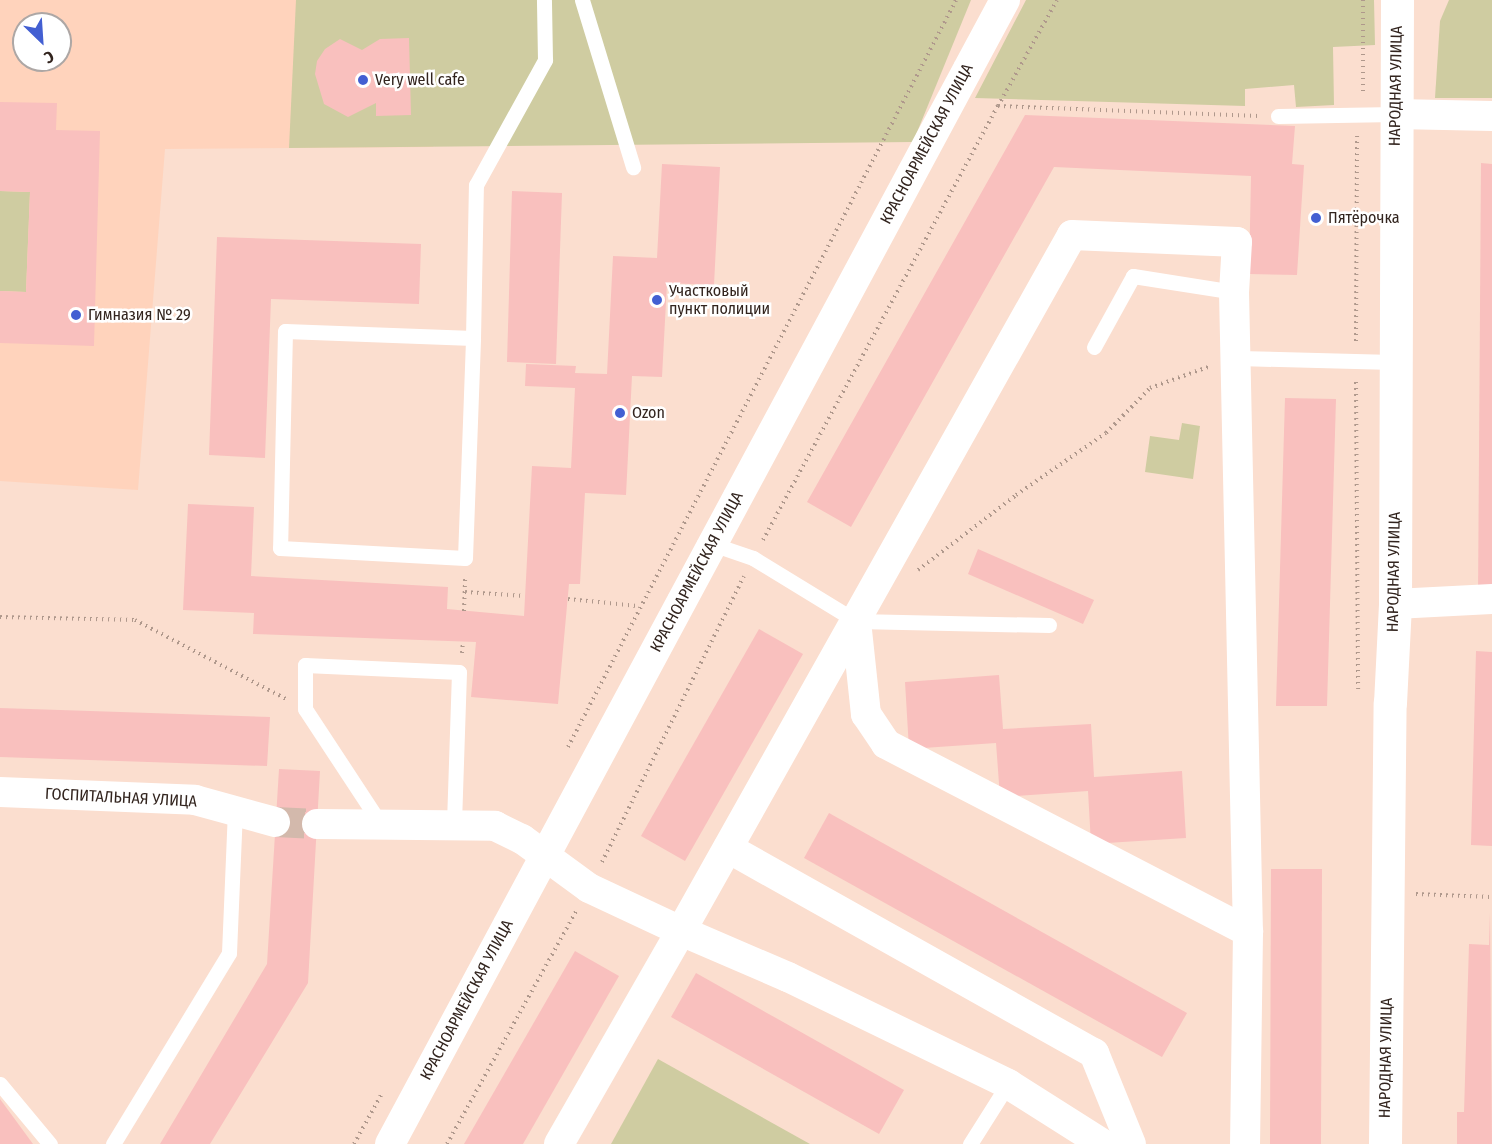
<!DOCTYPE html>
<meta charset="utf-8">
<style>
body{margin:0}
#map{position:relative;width:1492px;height:1144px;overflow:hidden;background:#fbdecf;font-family:"Fira Sans Condensed",sans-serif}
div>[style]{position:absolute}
.built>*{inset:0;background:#ffd3bc}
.green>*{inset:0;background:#cfcca1}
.building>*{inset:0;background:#f9c0be}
.street-tunnel>*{height:30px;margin-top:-15px;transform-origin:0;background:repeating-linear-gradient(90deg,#d3b9ac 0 30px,transparent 0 45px)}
.path>*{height:4px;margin-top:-2px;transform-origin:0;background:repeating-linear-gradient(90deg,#af988c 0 1.5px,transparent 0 6px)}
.lane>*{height:15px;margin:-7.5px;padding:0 7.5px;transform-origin:7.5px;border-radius:7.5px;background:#fff}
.street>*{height:30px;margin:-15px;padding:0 15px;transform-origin:15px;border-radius:15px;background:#fff}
.secondary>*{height:33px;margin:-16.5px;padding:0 16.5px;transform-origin:16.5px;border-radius:16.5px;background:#fff}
.dots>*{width:16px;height:16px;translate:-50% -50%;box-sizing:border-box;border:3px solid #fff;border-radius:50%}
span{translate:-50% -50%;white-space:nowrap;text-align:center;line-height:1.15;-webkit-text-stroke:5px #fff;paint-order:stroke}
.poi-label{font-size:16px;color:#32241e}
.left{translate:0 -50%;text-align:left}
.street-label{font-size:16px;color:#32241e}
.north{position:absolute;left:12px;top:12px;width:60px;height:60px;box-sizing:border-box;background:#fff;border:2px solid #ada7a5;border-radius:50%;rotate:155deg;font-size:16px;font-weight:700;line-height:24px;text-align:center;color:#32241e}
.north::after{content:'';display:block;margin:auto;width:21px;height:27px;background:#435fd2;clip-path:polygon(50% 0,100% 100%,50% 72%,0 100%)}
</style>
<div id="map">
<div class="built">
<div style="clip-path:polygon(evenodd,0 0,439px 0,433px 147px,165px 149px,138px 490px,0 481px,0 0,24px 24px,60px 24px,60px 60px,24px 60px,24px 24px)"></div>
</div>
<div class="green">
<div style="clip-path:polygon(296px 0,971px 0,913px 142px,289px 148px)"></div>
<div style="clip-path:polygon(1026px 0,1374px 0,1375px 45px,1333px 47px,1334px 105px,1296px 107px,1294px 85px,1245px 89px,1245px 106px,975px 98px)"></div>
<div style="clip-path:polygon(1449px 0,1492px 0,1492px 98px,1435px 98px,1440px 21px)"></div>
<div style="clip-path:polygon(0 191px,30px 192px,26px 292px,0 291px)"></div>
<div style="clip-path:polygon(1182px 423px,1200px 426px,1193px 479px,1145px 472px,1150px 436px,1179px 440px)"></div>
<div style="clip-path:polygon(658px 1059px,810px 1144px,611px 1144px)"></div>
</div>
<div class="building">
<div style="clip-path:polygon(409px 38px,411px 115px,376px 116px,376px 103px,348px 117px,324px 104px,315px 74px,317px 61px,325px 49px,340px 39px,362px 50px,380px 39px)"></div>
<div style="clip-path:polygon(0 102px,57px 103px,56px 130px,100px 131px,94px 346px,0 343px,0 291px,26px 292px,30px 192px,0 191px)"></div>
<div style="clip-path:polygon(1025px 115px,1295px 126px,1292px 164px,1304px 165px,1297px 275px,1249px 274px,1251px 176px,1054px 167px,851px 527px,807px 502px)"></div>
<div style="clip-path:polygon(1481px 163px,1492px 164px,1492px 600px,1478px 600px)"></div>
<div style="clip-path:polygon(662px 164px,720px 167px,714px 285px,667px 283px,662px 377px,632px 376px,626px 495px,585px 493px,580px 584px,569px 584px,558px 704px,471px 697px,476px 642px,253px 634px,254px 613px,183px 610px,188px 504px,254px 507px,251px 576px,448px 587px,447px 609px,524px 616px,532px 466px,571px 468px,575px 388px,525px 386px,526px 364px,576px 366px,575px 373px,607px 374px,613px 256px,657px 258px)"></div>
<div style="clip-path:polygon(512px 191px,562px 193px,556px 364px,507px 362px)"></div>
<div style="clip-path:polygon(217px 237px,421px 244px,419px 304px,271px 299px,265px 458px,209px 455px)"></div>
<div style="clip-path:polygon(1285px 398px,1336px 399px,1327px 706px,1276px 706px)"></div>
<div style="clip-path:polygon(978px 549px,1094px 600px,1083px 624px,968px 574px)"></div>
<div style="clip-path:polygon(759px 629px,803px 654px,685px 861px,641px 836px)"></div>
<div style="clip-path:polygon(1476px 651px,1492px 652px,1492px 846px,1471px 845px)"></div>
<div style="clip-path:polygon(999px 675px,1003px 729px,1091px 724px,1094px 777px,1182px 771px,1186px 838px,1091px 844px,1088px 791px,1000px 797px,996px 743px,909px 749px,905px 682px)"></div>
<div style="clip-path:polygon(0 708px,270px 717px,267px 766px,0 757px)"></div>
<div style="clip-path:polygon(279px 769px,320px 771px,308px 983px,210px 1144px,160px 1144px,267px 964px)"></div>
<div style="clip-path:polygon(829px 813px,1187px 1013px,1162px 1057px,804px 858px)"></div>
<div style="clip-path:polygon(1271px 869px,1322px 869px,1321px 1144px,1270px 1144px)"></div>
<div style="clip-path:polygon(1490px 912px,1492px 1144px,1457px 1144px,1457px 1112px,1464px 1112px,1469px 944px,1489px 945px)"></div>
<div style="clip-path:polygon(575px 951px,619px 976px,523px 1144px,464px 1144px)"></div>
<div style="clip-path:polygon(696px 973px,904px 1090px,879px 1134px,671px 1017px)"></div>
<div style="clip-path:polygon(0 1099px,33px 1144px,0 1144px)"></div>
</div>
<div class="street-tunnel">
<div style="left:275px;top:822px;width:42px;rotate:2.7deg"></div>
</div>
<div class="path">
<div style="left:1363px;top:0;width:95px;rotate:90deg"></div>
<div style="left:998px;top:106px;width:121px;rotate:-60.9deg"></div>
<div style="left:1356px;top:341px;width:205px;rotate:-89.7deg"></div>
<div style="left:1356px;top:382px;width:307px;rotate:89.6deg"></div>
<div style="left:763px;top:540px;width:494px;rotate:-61.6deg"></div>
<div style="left:998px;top:106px;width:261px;rotate:2.2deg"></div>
<div style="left:918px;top:570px;width:123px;rotate:-37.4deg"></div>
<div style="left:1016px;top:495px;width:109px;rotate:-34.6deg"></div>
<div style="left:1106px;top:433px;width:63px;rotate:-45.6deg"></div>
<div style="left:1150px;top:388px;width:62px;rotate:-19.9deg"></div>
<div style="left:465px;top:592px;width:59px;rotate:3.9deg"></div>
<div style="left:568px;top:599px;width:70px;rotate:5.7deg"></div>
<div style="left:464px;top:611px;width:34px;rotate:-88deg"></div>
<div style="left:0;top:617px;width:135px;rotate:1.3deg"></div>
<div style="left:135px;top:620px;width:170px;rotate:27.6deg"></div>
<div style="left:462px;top:653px;width:11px;rotate:-85deg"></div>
<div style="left:568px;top:747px;width:842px;rotate:-62.55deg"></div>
<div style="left:602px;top:862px;width:319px;rotate:-63.6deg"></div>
<div style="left:1416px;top:894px;width:74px;rotate:2.3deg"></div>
<div style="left:354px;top:1144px;width:56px;rotate:-61.1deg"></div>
<div style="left:447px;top:1144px;width:266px;rotate:-61deg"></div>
</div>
<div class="lane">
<div style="left:582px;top:0;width:175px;rotate:73deg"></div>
<div style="left:1278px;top:116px;width:118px;rotate:-1deg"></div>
<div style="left:473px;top:338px;width:188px;rotate:-177.9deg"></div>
<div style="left:285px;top:331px;width:217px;rotate:91.3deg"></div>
<div style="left:280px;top:548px;width:185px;rotate:3.1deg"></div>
<div style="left:465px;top:558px;width:220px;rotate:-87.9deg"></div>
<div style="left:473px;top:338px;width:153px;rotate:-88.9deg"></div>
<div style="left:476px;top:185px;width:143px;rotate:-61.1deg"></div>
<div style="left:545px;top:60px;width:60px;rotate:-91deg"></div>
<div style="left:1094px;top:347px;width:81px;rotate:-61.2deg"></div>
<div style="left:1133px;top:276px;width:102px;rotate:9deg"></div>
<div style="left:1238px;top:358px;width:155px;rotate:1.5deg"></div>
<div style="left:712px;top:544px;width:43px;rotate:18.9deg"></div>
<div style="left:753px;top:558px;width:121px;rotate:31.5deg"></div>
<div style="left:856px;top:621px;width:193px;rotate:1.2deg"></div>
<div style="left:380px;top:823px;width:136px;rotate:-123.3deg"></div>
<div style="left:305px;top:709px;width:44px;rotate:-90deg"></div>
<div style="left:305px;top:665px;width:154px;rotate:2.6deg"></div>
<div style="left:459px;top:672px;width:153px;rotate:91.9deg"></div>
<div style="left:0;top:1084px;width:78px;rotate:50.2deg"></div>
<div style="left:113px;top:1144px;width:223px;rotate:-58.7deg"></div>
<div style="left:229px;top:953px;width:142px;rotate:-87.6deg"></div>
<div style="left:970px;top:1144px;width:71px;rotate:-57.7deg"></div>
</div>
<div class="street">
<div style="left:1396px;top:114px;width:96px;rotate:1.2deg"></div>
<div style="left:1395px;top:604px;width:97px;rotate:-3deg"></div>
<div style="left:856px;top:621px;width:94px;rotate:83.9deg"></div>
<div style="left:866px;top:714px;width:36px;rotate:56deg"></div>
<div style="left:886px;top:744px;width:408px;rotate:27.4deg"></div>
<div style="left:0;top:792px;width:195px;rotate:2.3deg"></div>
<div style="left:195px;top:800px;width:83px;rotate:15.4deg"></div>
<div style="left:317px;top:824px;width:178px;rotate:0.6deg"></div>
<div style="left:495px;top:826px;width:30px;rotate:26deg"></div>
<div style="left:522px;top:839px;width:83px;rotate:36.2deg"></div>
<div style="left:589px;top:888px;width:102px;rotate:25.1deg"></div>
<div style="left:681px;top:931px;width:798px;rotate:-60.67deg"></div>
<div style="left:1072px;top:235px;width:165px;rotate:2.4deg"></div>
<div style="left:1237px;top:242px;width:50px;rotate:93.4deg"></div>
<div style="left:1234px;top:292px;width:640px;rotate:88.75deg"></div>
<div style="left:1248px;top:932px;width:212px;rotate:90.8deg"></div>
<div style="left:728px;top:848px;width:420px;rotate:29.3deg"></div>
<div style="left:1094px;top:1053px;width:98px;rotate:67.9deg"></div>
<div style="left:390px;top:1144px;width:1299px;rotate:-61.74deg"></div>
<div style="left:559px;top:1144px;width:245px;rotate:-60.2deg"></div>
<div style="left:681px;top:931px;width:116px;rotate:23.3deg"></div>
<div style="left:788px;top:977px;width:245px;rotate:25.9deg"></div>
<div style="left:1008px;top:1084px;width:112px;rotate:32.3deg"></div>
</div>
<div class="secondary">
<div style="left:1385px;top:1144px;width:441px;rotate:-89.4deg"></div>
<div style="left:1390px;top:703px;width:99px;rotate:-87.1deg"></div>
<div style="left:1395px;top:604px;width:604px;rotate:-89.81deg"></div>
</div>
<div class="dots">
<div style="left:363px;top:80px;background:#435fd2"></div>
<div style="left:1316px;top:218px;background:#435fd2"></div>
<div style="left:657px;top:300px;background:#435fd2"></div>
<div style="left:76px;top:315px;background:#435fd2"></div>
<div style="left:620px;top:413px;background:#435fd2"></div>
</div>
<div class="poi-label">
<span class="left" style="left:375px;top:80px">Very well cafe</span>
<span class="left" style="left:1328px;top:218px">Пятёрочка</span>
<span class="left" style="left:669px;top:300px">Участковый<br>пункт полиции</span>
<span class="left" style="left:88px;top:315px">Гимназия № 29</span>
<span class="left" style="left:632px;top:413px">Ozon</span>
</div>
<div class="street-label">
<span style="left:1396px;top:86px;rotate:-89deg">НАРОДНАЯ УЛИЦА</span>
<span style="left:927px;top:144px;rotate:-62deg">КРАСНОАРМЕЙСКАЯ УЛИЦА</span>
<span style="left:697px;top:572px;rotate:-62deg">КРАСНОАРМЕЙСКАЯ УЛИЦА</span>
<span style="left:1394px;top:572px;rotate:-89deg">НАРОДНАЯ УЛИЦА</span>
<span style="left:121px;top:798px;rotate:3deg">ГОСПИТАЛЬНАЯ УЛИЦА</span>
<span style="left:467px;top:1000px;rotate:-62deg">КРАСНОАРМЕЙСКАЯ УЛИЦА</span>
<span style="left:1386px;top:1058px;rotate:-89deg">НАРОДНАЯ УЛИЦА</span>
</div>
<div class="north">С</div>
</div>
